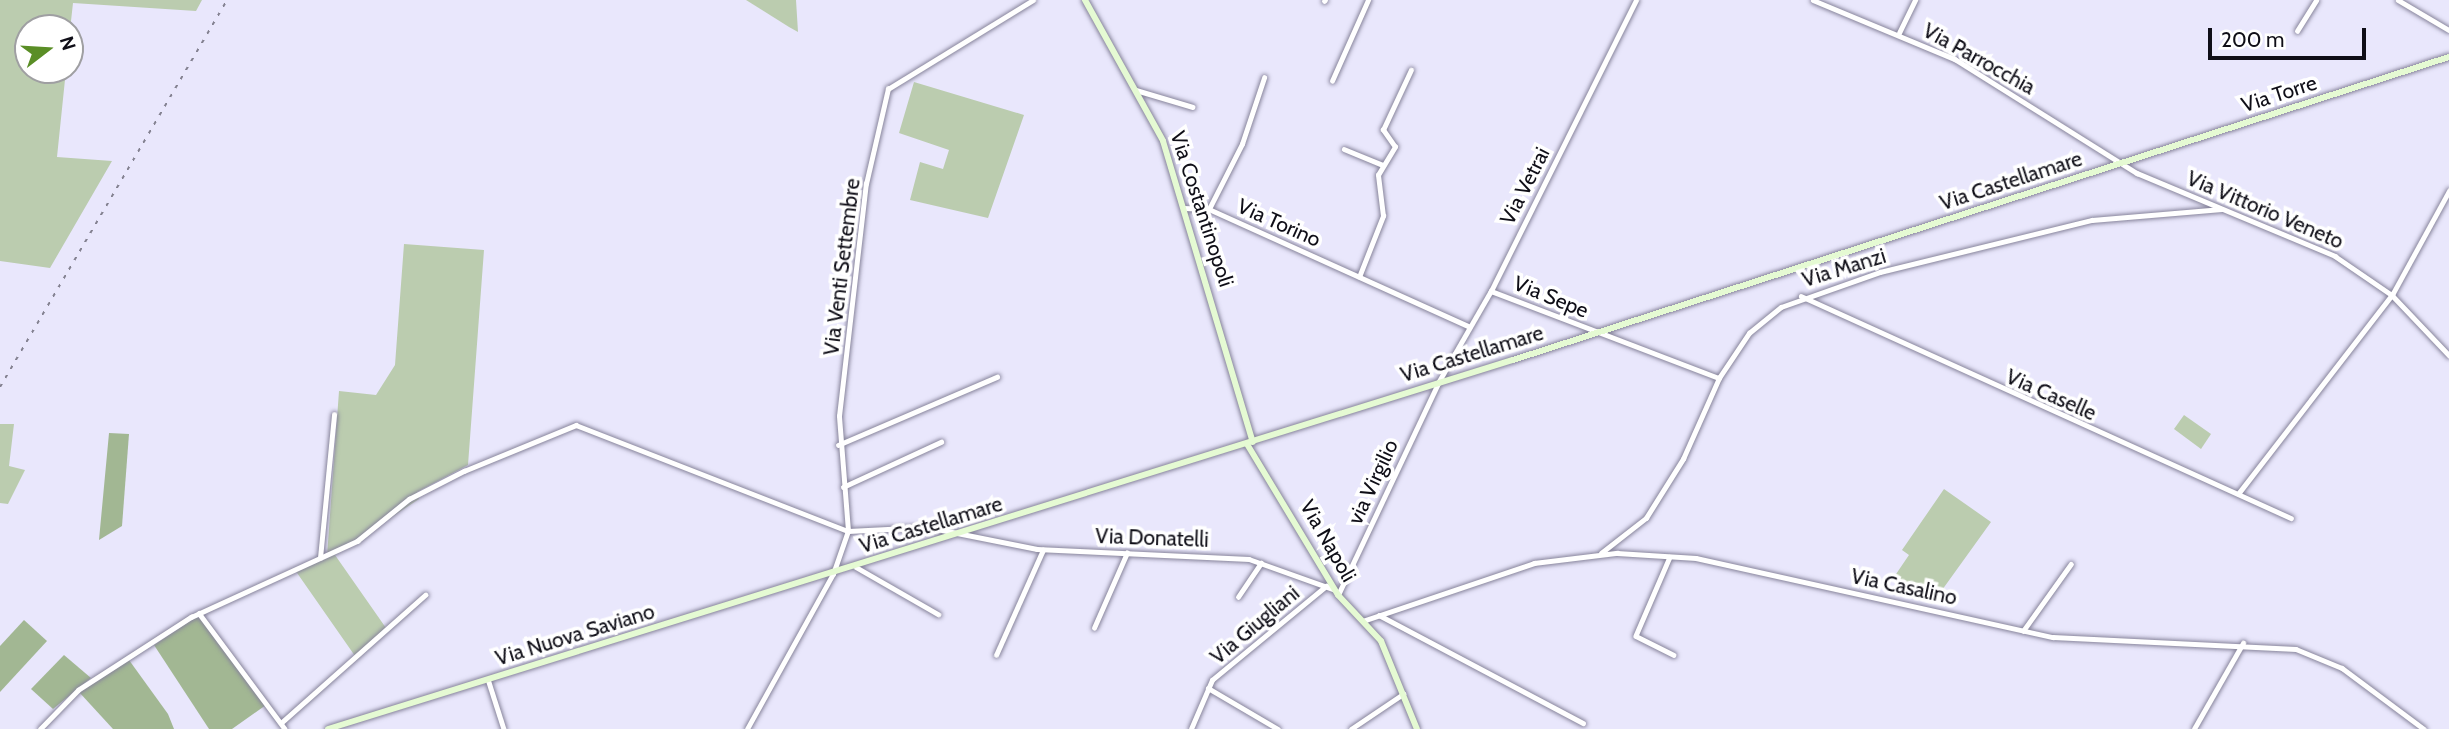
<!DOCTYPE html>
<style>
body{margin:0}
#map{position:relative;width:2449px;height:729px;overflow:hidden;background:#e9e7fc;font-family:Cabin,sans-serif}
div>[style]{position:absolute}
.green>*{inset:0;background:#bbccaf}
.forest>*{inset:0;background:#a2b793}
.roads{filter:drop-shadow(0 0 2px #87849b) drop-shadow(0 0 2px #87849b)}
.street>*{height:4.5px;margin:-2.25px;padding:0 2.25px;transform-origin:2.25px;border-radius:2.25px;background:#fff}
.secondary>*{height:6px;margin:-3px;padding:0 3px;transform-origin:3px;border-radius:3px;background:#e5fad3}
.rail>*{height:2px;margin-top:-1px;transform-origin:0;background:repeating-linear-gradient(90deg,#838190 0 3.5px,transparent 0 10.5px)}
span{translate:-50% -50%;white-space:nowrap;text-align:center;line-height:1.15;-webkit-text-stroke:7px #fff;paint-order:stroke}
.street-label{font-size:21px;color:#0f0e17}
.north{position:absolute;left:14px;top:14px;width:70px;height:70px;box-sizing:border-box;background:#fff;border:2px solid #9f9fa2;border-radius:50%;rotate:73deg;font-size:19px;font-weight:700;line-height:28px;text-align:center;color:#0f0e17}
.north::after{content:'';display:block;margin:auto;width:24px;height:32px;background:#5a8e26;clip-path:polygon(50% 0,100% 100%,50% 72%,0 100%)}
.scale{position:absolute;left:2208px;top:28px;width:158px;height:32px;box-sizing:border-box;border:4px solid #0f0e17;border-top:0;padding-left:9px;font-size:21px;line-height:24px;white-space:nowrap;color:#0f0e17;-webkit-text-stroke:5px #fff;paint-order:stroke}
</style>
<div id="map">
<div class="green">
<div style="clip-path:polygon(0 0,202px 0,196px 11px,73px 3px,70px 30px,28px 28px,28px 70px,66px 70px,57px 157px,112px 161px,50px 268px,0 261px)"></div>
<div style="clip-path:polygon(746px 0,796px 0,798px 32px,789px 27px)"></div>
<div style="clip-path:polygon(914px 82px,1024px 115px,988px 218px,910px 200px,920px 162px,943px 169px,949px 150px,899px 133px)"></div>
<div style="clip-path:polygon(404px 244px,484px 250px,468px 465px,417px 492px,419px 499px,335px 555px,386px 628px,355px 656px,295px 570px,327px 556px,339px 391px,376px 395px,395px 365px)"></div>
<div style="clip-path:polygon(2184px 415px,2211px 434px,2201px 449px,2174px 429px)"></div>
<div style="clip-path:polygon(0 424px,14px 424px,9px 466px,25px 470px,8px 504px,0 503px)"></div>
<div style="clip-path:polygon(1944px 489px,1991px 522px,1932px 604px,1894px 577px,1909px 555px,1902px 550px)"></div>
</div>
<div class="forest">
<div style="clip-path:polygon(109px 433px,129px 434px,122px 526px,99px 540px)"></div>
<div style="clip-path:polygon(199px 615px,266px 705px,232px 729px,209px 729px,154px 645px)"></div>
<div style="clip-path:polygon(24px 620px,47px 641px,0 692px,0 646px)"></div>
<div style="clip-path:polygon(64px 655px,91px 678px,53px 709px,31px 689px)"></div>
<div style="clip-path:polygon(129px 660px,168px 714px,174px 729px,113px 729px,79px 692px)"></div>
</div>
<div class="roads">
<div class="street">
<div style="left:1813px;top:0;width:154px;rotate:22.6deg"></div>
<div style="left:1955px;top:59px;width:215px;rotate:32.1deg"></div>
<div style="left:2137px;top:173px;width:215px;rotate:22.7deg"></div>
<div style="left:2335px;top:256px;width:69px;rotate:34.4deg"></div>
<div style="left:2392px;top:295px;width:83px;rotate:46.5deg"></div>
<div style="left:2398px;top:0;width:59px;rotate:30.5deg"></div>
<div style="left:1324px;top:1px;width:1px;rotate:-45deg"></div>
<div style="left:2297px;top:31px;width:36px;rotate:-58deg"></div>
<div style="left:1899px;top:33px;width:37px;rotate:-64deg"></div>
<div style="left:1332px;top:81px;width:89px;rotate:-66deg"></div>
<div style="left:1136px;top:90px;width:59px;rotate:16.6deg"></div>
<div style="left:1344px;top:149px;width:42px;rotate:22.3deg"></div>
<div style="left:1184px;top:208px;width:25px;rotate:2deg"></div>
<div style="left:1209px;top:209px;width:286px;rotate:24.3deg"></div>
<div style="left:1209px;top:209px;width:73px;rotate:-63.1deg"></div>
<div style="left:1242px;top:144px;width:70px;rotate:-71.6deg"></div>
<div style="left:1359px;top:277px;width:66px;rotate:-68.5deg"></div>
<div style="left:1383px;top:216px;width:41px;rotate:-97deg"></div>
<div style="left:1378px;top:175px;width:33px;rotate:-59deg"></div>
<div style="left:1395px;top:147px;width:21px;rotate:-125deg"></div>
<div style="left:1383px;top:130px;width:66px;rotate:-65deg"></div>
<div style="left:1491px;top:291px;width:244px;rotate:20.9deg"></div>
<div style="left:1801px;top:296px;width:538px;rotate:24.37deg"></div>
<div style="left:838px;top:445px;width:173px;rotate:-23.2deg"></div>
<div style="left:843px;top:487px;width:108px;rotate:-24.7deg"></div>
<div style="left:2238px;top:494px;width:252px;rotate:-52.3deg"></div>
<div style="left:2392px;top:295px;width:119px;rotate:-61.3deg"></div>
<div style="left:1601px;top:553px;width:57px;rotate:-37.9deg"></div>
<div style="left:1646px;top:518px;width:70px;rotate:-57.9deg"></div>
<div style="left:1683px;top:459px;width:89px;rotate:-66deg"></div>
<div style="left:1719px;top:378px;width:54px;rotate:-56.3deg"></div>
<div style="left:1749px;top:333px;width:41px;rotate:-39.1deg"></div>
<div style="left:1781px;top:307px;width:105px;rotate:-19.5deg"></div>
<div style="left:1880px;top:272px;width:218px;rotate:-13.8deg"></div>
<div style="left:2092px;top:220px;width:130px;rotate:-4.8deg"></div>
<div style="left:1670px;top:557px;width:86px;rotate:113.3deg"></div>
<div style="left:1636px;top:636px;width:42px;rotate:26.6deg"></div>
<div style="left:320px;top:558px;width:144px;rotate:-84.4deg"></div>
<div style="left:856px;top:567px;width:95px;rotate:29.8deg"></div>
<div style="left:1338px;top:595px;width:234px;rotate:-64.7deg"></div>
<div style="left:1438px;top:383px;width:106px;rotate:-60.1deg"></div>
<div style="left:1491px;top:291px;width:325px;rotate:-63.5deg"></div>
<div style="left:1238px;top:597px;width:41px;rotate:-55.9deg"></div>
<div style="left:199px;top:613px;width:144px;rotate:53.4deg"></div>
<div style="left:1379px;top:615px;width:231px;rotate:27.9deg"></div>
<div style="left:1363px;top:621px;width:181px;rotate:-18.7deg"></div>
<div style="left:1534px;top:563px;width:84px;rotate:-6.9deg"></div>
<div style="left:1617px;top:553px;width:79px;rotate:3.6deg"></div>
<div style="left:1696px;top:558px;width:366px;rotate:12.5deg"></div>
<div style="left:2053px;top:637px;width:243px;rotate:2.8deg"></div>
<div style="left:2296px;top:649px;width:50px;rotate:22.4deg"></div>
<div style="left:2342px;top:668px;width:102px;rotate:36.6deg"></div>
<div style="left:1094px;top:628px;width:82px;rotate:-66.3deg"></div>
<div style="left:2023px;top:631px;width:82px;rotate:-54.4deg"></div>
<div style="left:996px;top:655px;width:115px;rotate:-65.9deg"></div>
<div style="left:488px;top:679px;width:52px;rotate:72.3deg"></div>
<div style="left:1208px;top:688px;width:81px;rotate:30.4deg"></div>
<div style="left:281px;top:723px;width:193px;rotate:-41.6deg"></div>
<div style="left:40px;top:729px;width:54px;rotate:-45.7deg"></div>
<div style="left:78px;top:690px;width:135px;rotate:-32.9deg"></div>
<div style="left:191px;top:617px;width:183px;rotate:-24.6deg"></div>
<div style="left:357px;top:541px;width:67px;rotate:-38.9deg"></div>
<div style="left:409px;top:499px;width:62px;rotate:-27deg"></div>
<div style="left:464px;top:471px;width:121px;rotate:-22.3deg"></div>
<div style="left:576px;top:425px;width:292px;rotate:21.3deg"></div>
<div style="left:848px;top:531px;width:79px;rotate:-2.9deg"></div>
<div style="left:927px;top:527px;width:112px;rotate:11.3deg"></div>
<div style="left:1037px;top:549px;width:212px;rotate:2.7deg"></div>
<div style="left:1249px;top:559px;width:89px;rotate:19.7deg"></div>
<div style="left:747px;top:729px;width:177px;rotate:-61deg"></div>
<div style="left:833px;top:574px;width:46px;rotate:-70.8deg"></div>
<div style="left:848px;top:531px;width:115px;rotate:-94.5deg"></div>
<div style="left:839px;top:416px;width:234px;rotate:-83.4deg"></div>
<div style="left:866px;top:184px;width:98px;rotate:-77deg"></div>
<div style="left:888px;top:89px;width:170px;rotate:-31.5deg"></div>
<div style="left:1191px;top:729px;width:53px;rotate:-66.8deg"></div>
<div style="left:1212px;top:680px;width:148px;rotate:-39.5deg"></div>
<div style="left:1351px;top:729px;width:63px;rotate:-33.9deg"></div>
<div style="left:2194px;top:729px;width:99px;rotate:-60.3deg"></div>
</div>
<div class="secondary">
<div style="left:1085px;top:0;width:161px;rotate:61deg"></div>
<div style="left:1163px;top:141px;width:314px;rotate:73.4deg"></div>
<div style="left:1247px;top:444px;width:176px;rotate:58.9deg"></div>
<div style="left:1338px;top:595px;width:63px;rotate:46.9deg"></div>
<div style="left:1381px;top:641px;width:95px;rotate:67.8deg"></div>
<div style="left:328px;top:729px;width:1241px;rotate:-17.3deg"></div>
<div style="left:1513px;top:360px;width:984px;rotate:-17.94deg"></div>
</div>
</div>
<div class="rail">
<div style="left:0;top:387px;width:449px;rotate:-59.6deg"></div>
</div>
<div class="street-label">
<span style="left:1979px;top:59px;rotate:29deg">Via Parrocchia</span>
<span style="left:2279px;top:94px;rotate:-18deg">Via Torre</span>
<span style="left:2011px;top:181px;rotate:-18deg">Via Castellamare</span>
<span style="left:1525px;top:186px;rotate:-63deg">Via Vetrai</span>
<span style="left:1202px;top:209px;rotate:72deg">Via Costantinopoli</span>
<span style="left:2265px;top:210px;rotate:23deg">Via Vittorio Veneto</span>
<span style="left:1279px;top:223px;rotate:24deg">Via Torino</span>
<span style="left:842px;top:267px;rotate:-83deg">Via Venti Settembre</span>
<span style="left:1844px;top:268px;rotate:-17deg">Via Manzi</span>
<span style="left:1551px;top:297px;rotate:22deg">Via Sepe</span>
<span style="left:1472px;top:354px;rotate:-17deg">Via Castellamare</span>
<span style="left:2051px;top:395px;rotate:24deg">Via Caselle</span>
<span style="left:1373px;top:482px;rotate:-65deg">via Virgilio</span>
<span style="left:931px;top:525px;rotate:-17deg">Via Castellamare</span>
<span style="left:1152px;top:538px;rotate:2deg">Via Donatelli</span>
<span style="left:1328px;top:541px;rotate:60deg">Via Napoli</span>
<span style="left:1904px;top:587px;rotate:12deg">Via Casalino</span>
<span style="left:1255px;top:625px;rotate:-40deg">Via Giugliani</span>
<span style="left:575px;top:635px;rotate:-17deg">Via Nuova Saviano</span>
</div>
<div class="north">N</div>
<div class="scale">200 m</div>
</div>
